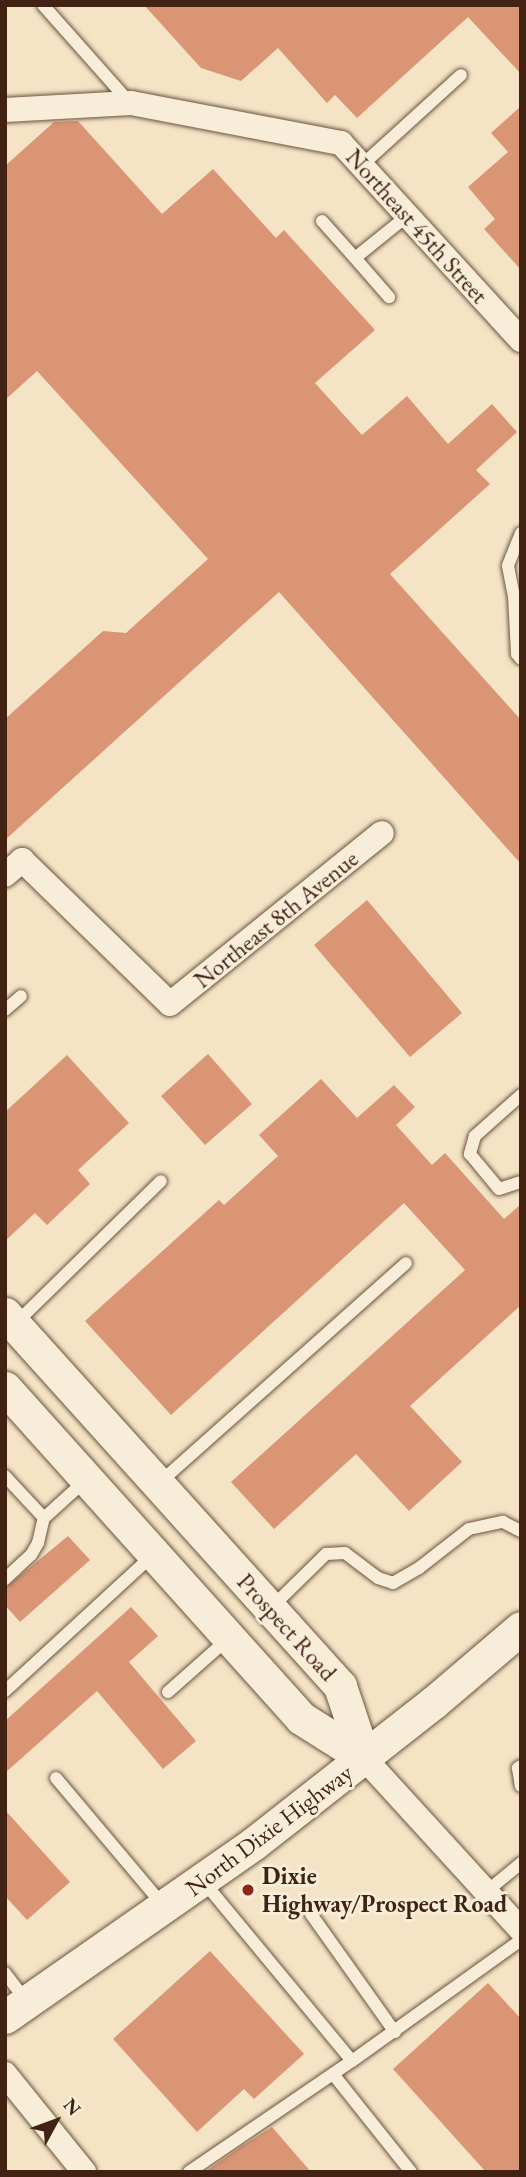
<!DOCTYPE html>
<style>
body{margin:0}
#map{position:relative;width:526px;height:2177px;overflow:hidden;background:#f4e4c5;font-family:"EB Garamond",serif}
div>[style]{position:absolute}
.building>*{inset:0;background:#d99574}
.roads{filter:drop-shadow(0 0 2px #6e5340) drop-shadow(0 0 2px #6e5340)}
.lane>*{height:12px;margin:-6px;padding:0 6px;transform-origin:6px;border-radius:6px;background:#f8edd9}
.street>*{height:24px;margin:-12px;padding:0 12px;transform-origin:12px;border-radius:12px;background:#f8edd9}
.secondary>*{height:33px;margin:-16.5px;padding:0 16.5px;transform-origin:16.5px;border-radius:16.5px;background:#f8edd9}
.dots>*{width:19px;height:19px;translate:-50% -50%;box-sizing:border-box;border:4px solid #f8edd9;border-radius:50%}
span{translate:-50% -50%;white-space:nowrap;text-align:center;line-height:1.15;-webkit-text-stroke:6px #f8edd9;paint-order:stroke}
.street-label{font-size:24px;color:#422313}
.poi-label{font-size:24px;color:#422313;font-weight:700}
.left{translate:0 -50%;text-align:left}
.frame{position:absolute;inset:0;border:7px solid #422313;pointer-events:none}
.north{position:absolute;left:21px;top:2086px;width:70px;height:70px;-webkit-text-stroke:5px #f8edd9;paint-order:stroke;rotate:49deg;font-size:19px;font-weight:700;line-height:28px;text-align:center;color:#422313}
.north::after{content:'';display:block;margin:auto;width:24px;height:32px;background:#422313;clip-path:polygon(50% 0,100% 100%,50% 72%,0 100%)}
</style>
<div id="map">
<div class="building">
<div style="clip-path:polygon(144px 5px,521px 5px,521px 74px,468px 17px,357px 118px,335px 95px,327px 103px,278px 48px,241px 81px,201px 68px)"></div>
<div style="clip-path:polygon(521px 106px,521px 270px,484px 229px,495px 219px,468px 187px,508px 152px,491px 133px)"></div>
<div style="clip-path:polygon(78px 121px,162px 214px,213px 169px,276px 238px,284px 230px,375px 330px,315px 383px,362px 435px,407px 396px,448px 444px,492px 404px,517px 432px,476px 470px,490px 484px,390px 574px,521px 720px,521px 864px,279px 592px,5px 840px,5px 719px,103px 631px,126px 633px,208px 559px,37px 371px,5px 400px,5px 166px,54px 122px)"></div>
<div style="clip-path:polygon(367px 900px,462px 1013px,410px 1057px,314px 945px)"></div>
<div style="clip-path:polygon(208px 1054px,252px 1104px,205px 1145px,161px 1096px)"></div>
<div style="clip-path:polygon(67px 1055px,129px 1123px,78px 1170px,90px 1184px,47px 1225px,35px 1213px,5px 1241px,5px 1112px)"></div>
<div style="clip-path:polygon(321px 1079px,357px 1118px,394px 1085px,415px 1107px,396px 1125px,432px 1165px,445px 1153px,504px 1219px,521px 1204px,521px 1305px,410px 1406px,462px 1462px,409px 1511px,356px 1454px,274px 1529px,231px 1482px,465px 1270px,404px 1203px,171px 1415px,85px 1321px,219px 1200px,224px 1205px,278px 1156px,259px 1135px)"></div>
<div style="clip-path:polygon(68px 1536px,90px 1560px,20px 1622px,5px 1605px,5px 1588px)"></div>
<div style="clip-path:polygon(131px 1607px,158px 1636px,129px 1662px,196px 1741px,163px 1769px,97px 1691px,5px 1773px,5px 1721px)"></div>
<div style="clip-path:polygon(5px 1810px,70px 1882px,27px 1920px,5px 1896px)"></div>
<div style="clip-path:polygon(210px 1951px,304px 2054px,254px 2099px,244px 2089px,197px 2132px,113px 2039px)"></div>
<div style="clip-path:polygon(488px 1983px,521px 2019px,521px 2172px,486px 2172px,393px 2069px)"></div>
<div style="clip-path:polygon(272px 2127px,311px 2172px,205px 2172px,242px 2146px)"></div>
</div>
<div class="roads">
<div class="lane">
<div style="left:43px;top:5px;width:131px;rotate:48.4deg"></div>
<div style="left:361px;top:166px;width:135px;rotate:-42.3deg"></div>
<div style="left:322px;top:221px;width:50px;rotate:48.3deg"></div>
<div style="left:355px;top:258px;width:67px;rotate:-38.9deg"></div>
<div style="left:355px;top:258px;width:52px;rotate:48.9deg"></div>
<div style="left:521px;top:533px;width:35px;rotate:112deg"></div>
<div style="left:508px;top:566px;width:31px;rotate:79deg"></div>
<div style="left:514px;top:596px;width:58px;rotate:87deg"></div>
<div style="left:517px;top:654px;width:6px;rotate:51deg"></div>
<div style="left:5px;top:1010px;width:21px;rotate:-41deg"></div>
<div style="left:521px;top:1095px;width:62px;rotate:138.3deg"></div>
<div style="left:475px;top:1136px;width:19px;rotate:106deg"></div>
<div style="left:470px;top:1154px;width:45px;rotate:50.4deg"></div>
<div style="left:499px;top:1189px;width:23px;rotate:-18deg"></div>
<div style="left:15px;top:1324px;width:204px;rotate:-44.4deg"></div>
<div style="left:5px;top:1476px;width:57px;rotate:47.1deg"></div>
<div style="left:158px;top:1484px;width:332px;rotate:-41.7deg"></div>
<div style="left:5px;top:1579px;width:35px;rotate:-43deg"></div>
<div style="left:31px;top:1555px;width:14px;rotate:-60deg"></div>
<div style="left:38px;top:1543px;width:26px;rotate:-77deg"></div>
<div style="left:44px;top:1518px;width:58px;rotate:-42.2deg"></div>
<div style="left:272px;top:1607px;width:76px;rotate:-44.5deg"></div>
<div style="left:326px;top:1554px;width:19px;rotate:-3deg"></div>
<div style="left:345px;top:1553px;width:41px;rotate:37.1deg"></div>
<div style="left:378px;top:1578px;width:16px;rotate:18deg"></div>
<div style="left:393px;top:1583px;width:30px;rotate:-30deg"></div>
<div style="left:419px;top:1568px;width:63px;rotate:-38deg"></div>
<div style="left:469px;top:1529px;width:35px;rotate:-12deg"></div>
<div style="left:503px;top:1522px;width:20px;rotate:27deg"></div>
<div style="left:5px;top:1691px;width:202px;rotate:-42.6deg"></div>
<div style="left:168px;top:1692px;width:81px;rotate:-41.5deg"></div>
<div style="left:521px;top:1766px;width:4px;rotate:146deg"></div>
<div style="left:518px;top:1768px;width:18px;rotate:81deg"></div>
<div style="left:56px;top:1778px;width:165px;rotate:49.9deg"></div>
<div style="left:486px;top:1892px;width:45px;rotate:-39.6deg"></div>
<div style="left:311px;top:1914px;width:145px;rotate:54.6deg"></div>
<div style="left:5px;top:1973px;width:35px;rotate:53deg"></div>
<div style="left:352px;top:2061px;width:208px;rotate:-35.6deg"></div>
<div style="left:333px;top:2074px;width:125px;rotate:51.5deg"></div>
<div style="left:189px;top:2172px;width:197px;rotate:-34.3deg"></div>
<div style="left:352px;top:2061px;width:234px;rotate:-129.6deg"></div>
</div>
<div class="street">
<div style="left:5px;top:110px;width:126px;rotate:-3.2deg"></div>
<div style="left:131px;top:103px;width:214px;rotate:10.8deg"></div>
<div style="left:341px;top:143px;width:267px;rotate:47.6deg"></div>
<div style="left:5px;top:875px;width:23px;rotate:-41deg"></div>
<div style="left:22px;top:860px;width:206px;rotate:44.2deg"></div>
<div style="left:170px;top:1004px;width:272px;rotate:-38.9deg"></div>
<div style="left:364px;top:1758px;width:233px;rotate:47.6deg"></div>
<div style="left:5px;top:2074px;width:126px;rotate:51.1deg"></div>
</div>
<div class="secondary">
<div style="left:5px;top:1314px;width:501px;rotate:48deg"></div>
<div style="left:340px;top:1686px;width:76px;rotate:71.6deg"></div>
<div style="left:5px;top:1388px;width:443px;rotate:48.1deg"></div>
<div style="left:301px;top:1718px;width:75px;rotate:32.4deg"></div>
<div style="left:5px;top:2017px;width:302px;rotate:-34.9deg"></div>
<div style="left:253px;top:1844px;width:230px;rotate:-38.1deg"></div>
<div style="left:434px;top:1702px;width:114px;rotate:-40.4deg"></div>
</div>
</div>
<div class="dots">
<div style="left:248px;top:1890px;background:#8f2418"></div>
</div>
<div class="street-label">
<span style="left:417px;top:226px;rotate:48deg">Northeast 45th Street</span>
<span style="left:276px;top:919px;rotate:-39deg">Northeast 8th Avenue</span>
<span style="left:287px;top:1627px;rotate:48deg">Prospect Road</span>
<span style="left:269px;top:1830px;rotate:-37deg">North Dixie Highway</span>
</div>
<div class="poi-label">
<span class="left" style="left:262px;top:1890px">Dixie<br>Highway/Prospect Road</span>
</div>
<div class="frame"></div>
<div class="north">N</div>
</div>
